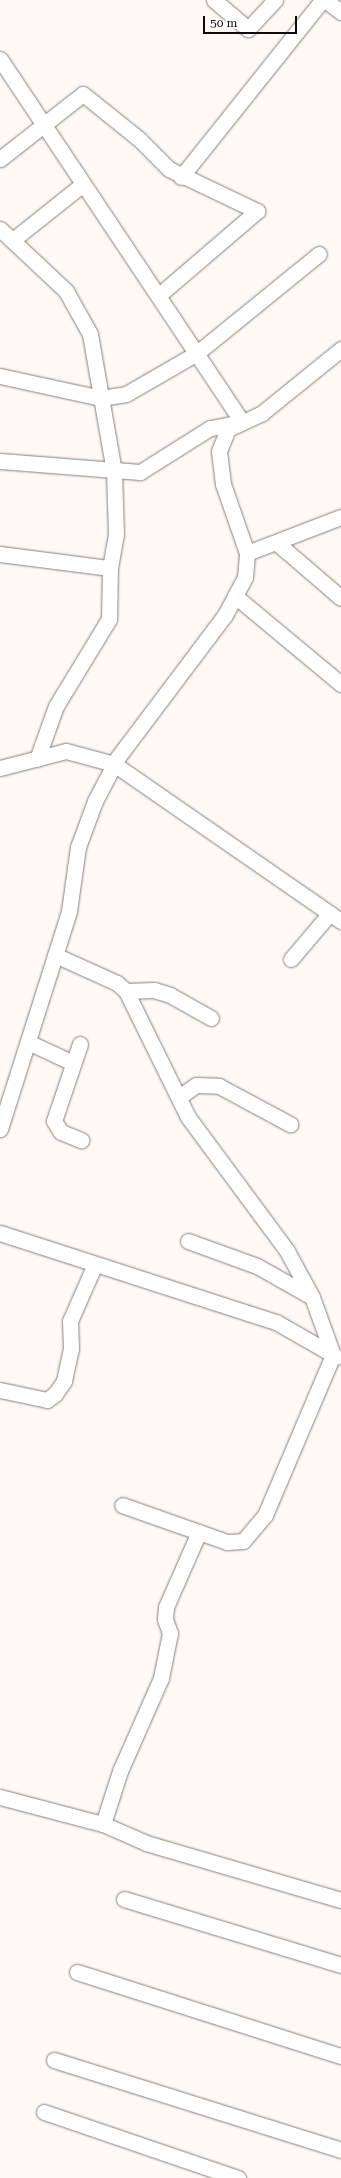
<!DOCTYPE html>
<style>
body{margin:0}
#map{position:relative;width:341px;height:2178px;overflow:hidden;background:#fef9f5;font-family:"Roboto Serif",serif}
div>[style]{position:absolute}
.roads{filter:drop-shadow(0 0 1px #87817d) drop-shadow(0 0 1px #87817d)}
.minor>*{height:15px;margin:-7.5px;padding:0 7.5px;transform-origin:7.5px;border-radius:7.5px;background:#fff}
span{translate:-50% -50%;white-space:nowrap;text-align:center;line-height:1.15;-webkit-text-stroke:3.5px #fff;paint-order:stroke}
.scale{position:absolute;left:203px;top:16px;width:94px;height:18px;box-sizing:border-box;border:2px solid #0d0b0a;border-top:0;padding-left:5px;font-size:12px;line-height:14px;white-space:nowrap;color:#0d0b0a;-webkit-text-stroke:3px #fff;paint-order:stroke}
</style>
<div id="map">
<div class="roads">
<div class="minor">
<div style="left:214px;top:0;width:45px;rotate:40.5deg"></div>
<div style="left:248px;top:29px;width:40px;rotate:-47deg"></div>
<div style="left:329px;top:3px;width:15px;rotate:37deg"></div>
<div style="left:0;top:59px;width:436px;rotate:56.3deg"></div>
<div style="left:242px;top:422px;width:33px;rotate:169deg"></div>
<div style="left:210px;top:428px;width:83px;rotate:147.8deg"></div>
<div style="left:140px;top:472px;width:140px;rotate:-175.5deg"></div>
<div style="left:0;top:159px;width:105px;rotate:-38.1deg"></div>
<div style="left:83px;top:94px;width:72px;rotate:38.8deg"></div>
<div style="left:139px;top:139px;width:42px;rotate:45deg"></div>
<div style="left:169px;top:169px;width:98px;rotate:25.5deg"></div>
<div style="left:257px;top:211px;width:130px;rotate:139.4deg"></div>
<div style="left:181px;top:177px;width:223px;rotate:-51.4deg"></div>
<div style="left:0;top:229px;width:91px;rotate:43.2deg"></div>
<div style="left:66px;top:291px;width:49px;rotate:60.8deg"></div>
<div style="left:90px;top:334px;width:139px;rotate:80.1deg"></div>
<div style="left:114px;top:471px;width:63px;rotate:88.2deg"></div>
<div style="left:116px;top:534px;width:35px;rotate:100deg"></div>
<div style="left:110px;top:568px;width:51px;rotate:91.1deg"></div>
<div style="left:109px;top:619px;width:102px;rotate:121.3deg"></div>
<div style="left:56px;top:706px;width:56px;rotate:109.7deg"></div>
<div style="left:14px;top:239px;width:88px;rotate:-38.6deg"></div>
<div style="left:0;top:376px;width:103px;rotate:12.3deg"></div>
<div style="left:101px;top:398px;width:25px;rotate:-9deg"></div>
<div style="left:126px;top:394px;width:82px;rotate:-30deg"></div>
<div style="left:197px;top:353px;width:157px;rotate:-39.1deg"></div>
<div style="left:277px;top:543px;width:84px;rotate:40.7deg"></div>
<div style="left:247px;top:553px;width:101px;rotate:-21deg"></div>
<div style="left:0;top:554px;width:111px;rotate:7.3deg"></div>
<div style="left:235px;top:596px;width:138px;rotate:39.7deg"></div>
<div style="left:0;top:768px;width:68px;rotate:-14.4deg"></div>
<div style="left:66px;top:751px;width:50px;rotate:15.2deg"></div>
<div style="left:114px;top:764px;width:276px;rotate:34.7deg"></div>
<div style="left:55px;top:955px;width:68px;rotate:24.3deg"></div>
<div style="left:117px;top:983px;width:12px;rotate:42deg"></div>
<div style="left:126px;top:991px;width:140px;rotate:63.8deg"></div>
<div style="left:188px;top:1117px;width:167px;rotate:53.5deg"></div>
<div style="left:287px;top:1251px;width:52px;rotate:61.5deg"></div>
<div style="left:312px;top:1297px;width:62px;rotate:70.1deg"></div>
<div style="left:333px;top:1355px;width:174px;rotate:113deg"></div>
<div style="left:265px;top:1515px;width:34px;rotate:130deg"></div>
<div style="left:243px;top:1541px;width:16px;rotate:176deg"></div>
<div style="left:227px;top:1542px;width:111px;rotate:-160.6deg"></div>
<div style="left:291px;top:959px;width:60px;rotate:-49.7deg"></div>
<div style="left:126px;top:991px;width:28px;rotate:-2deg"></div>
<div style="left:154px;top:990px;width:17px;rotate:17deg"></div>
<div style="left:170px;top:995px;width:47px;rotate:29.3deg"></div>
<div style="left:28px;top:1042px;width:50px;rotate:25deg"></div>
<div style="left:80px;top:1044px;width:81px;rotate:108.7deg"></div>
<div style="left:54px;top:1121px;width:13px;rotate:58deg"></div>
<div style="left:61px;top:1132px;width:22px;rotate:22deg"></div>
<div style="left:179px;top:1097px;width:21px;rotate:-35deg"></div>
<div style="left:196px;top:1085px;width:23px;rotate:2deg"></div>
<div style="left:219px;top:1086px;width:81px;rotate:28.2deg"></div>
<div style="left:0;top:1129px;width:229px;rotate:-72.4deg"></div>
<div style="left:69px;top:911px;width:65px;rotate:-82deg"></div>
<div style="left:78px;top:847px;width:49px;rotate:-69.7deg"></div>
<div style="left:95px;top:801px;width:50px;rotate:-62.4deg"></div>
<div style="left:118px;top:757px;width:178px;rotate:-53deg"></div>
<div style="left:225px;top:615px;width:43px;rotate:-62.2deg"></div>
<div style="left:245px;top:577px;width:24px;rotate:-85deg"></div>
<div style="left:247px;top:553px;width:73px;rotate:-109.2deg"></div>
<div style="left:223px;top:484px;width:33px;rotate:-97deg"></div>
<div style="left:219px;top:451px;width:24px;rotate:-68deg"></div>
<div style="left:228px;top:429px;width:38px;rotate:-25deg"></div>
<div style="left:262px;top:413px;width:102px;rotate:-39deg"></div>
<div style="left:0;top:1233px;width:290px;rotate:17.9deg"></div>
<div style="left:276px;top:1322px;width:70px;rotate:29.8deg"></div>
<div style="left:188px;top:1241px;width:73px;rotate:19.9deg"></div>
<div style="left:257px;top:1266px;width:63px;rotate:29.4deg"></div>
<div style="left:0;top:1390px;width:48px;rotate:12deg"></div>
<div style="left:47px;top:1400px;width:10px;rotate:-37deg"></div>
<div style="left:55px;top:1394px;width:16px;rotate:-55deg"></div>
<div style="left:64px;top:1381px;width:33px;rotate:-78deg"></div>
<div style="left:71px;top:1349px;width:28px;rotate:-92deg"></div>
<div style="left:70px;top:1321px;width:62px;rotate:-66.3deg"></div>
<div style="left:0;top:1797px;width:106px;rotate:14.7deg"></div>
<div style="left:103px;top:1824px;width:47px;rotate:23.8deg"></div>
<div style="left:146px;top:1843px;width:203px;rotate:16.3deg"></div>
<div style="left:103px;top:1824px;width:56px;rotate:-72.2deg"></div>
<div style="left:120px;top:1771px;width:102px;rotate:-66.2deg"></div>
<div style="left:161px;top:1678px;width:46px;rotate:-78.7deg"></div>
<div style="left:170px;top:1633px;width:15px;rotate:-110deg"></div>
<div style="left:165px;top:1619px;width:12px;rotate:-85deg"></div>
<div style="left:166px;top:1607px;width:82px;rotate:-66.3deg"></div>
<div style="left:124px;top:1899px;width:227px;rotate:16.9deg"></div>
<div style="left:77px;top:1972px;width:277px;rotate:17.7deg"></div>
<div style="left:54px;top:2060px;width:301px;rotate:17.4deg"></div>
<div style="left:44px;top:2112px;width:205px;rotate:18.8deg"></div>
</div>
</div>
<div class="scale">50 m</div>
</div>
